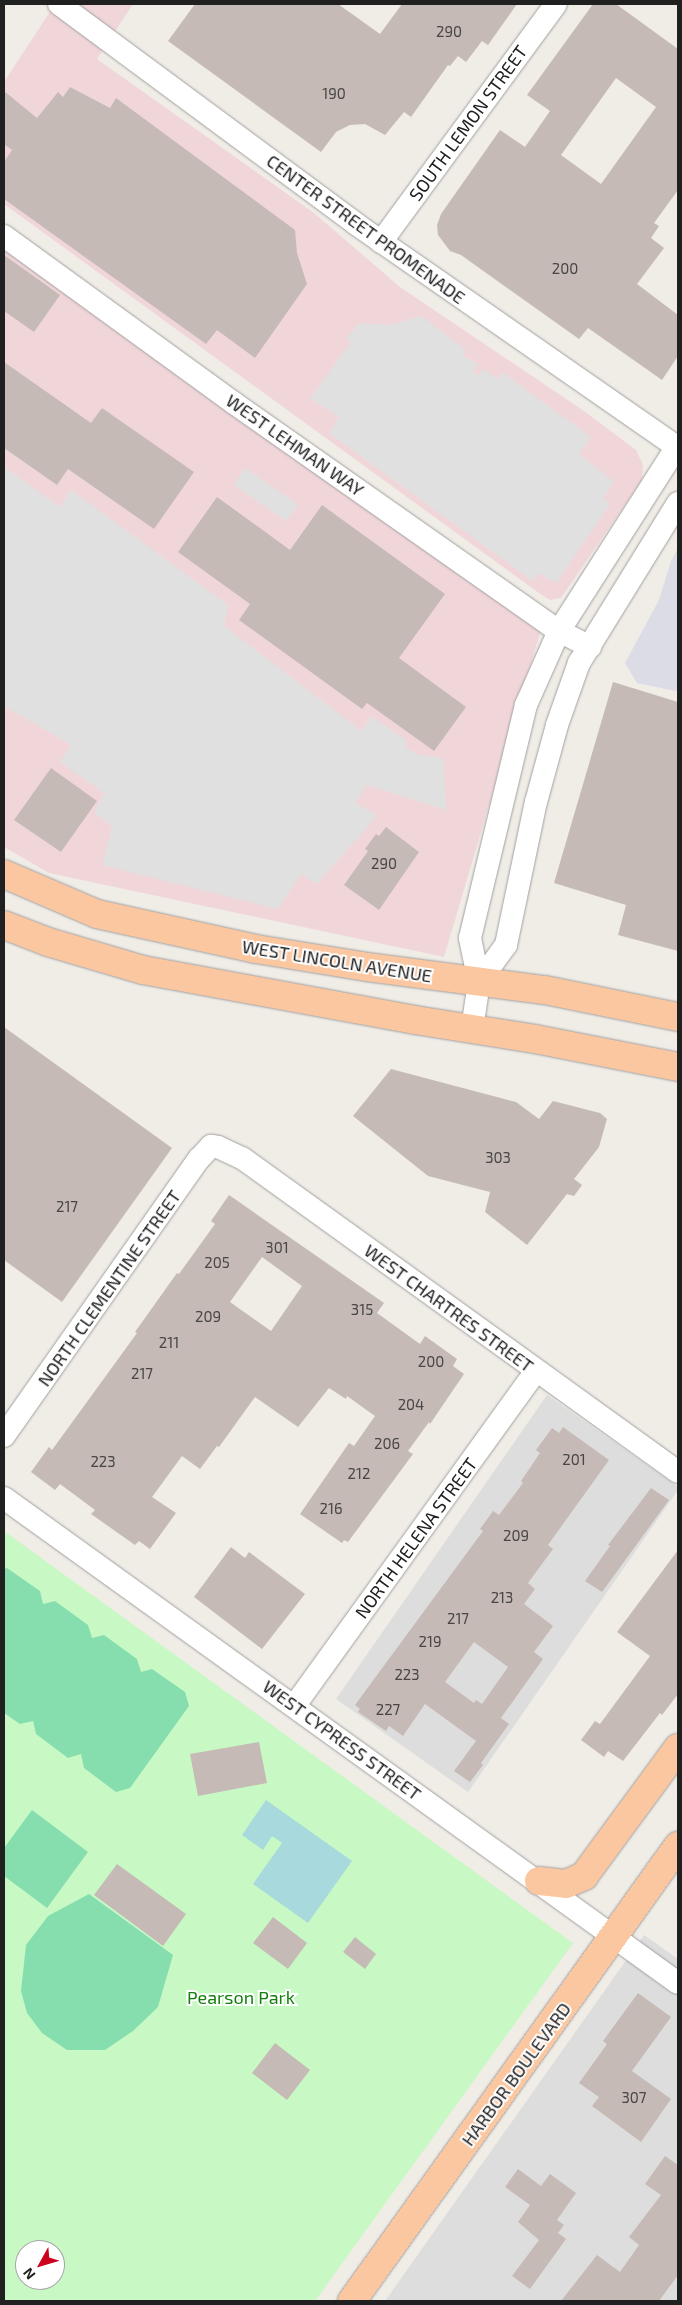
<!DOCTYPE html>
<style>
body{margin:0}
#map{position:relative;width:682px;height:2305px;overflow:hidden;background:#f0ece6;font-family:"Exo 2",sans-serif}
div>[style]{position:absolute}
.residential>*{inset:0;background:#dedddd}
.commercial>*{inset:0;background:#f1d6d9}
.park>*{inset:0;background:#c8f9c5}
.pitch>*{inset:0;background:#86deaf}
.parking>*{inset:0;background:#e0e0e0}
.plaza>*{inset:0;background:#dbdce6}
.water>*{inset:0;background:#a7d9dd}
.building>*{inset:0;background:#c5bab6}
.roads{filter:drop-shadow(0 0 1px #a1a1a1) drop-shadow(0 0 1px #a1a1a1)}
.minor>*{height:22px;margin:-11px;padding:0 11px;transform-origin:11px;border-radius:11px;background:#fff}
.major>*{height:28px;margin:-14px;padding:0 14px;transform-origin:14px;border-radius:14px;background:#fbc7a1}
span{translate:-50% -50%;white-space:nowrap;text-align:center;line-height:1.15;-webkit-text-stroke:4px #fff;paint-order:stroke}
.number-label{font-size:15px;color:#494646}
.number-label span{-webkit-text-stroke-width:0}
.street-label{font-size:18px;color:#202020}
.park-label{font-size:18px;color:#147f0d}
.frame{position:absolute;inset:0;border:5px solid #202020;pointer-events:none}
.north{position:absolute;left:15px;top:2240px;width:50px;height:50px;box-sizing:border-box;background:#fff;border:1px solid #a6a6a6;border-radius:50%;rotate:231deg;font-size:14px;font-weight:700;line-height:20px;text-align:center;color:#202020}
.north::after{content:'';display:block;margin:auto;width:18px;height:22px;background:#cd021f;clip-path:polygon(50% 0,100% 100%,50% 72%,0 100%)}
</style>
<div id="map">
<div class="residential">
<div style="clip-path:polygon(547px 1395px,678px 1487px,678px 1490px,468px 1792px,336px 1699px)"></div>
<div style="clip-path:polygon(644px 1935px,678px 1959px,678px 2301px,385px 2301px)"></div>
</div>
<div class="commercial">
<div style="clip-path:polygon(55px 4px,133px 4px,97px 59px,314px 213px,400px 287px,584px 411px,636px 450px,643px 465px,642px 480px,561px 598px,550px 600px,539px 593px,4px 204px,4px 82px)"></div>
<div style="clip-path:polygon(4px 249px,541px 630px,444px 957px,49px 873px,4px 847px)"></div>
</div>
<div class="park">
<div style="clip-path:polygon(evenodd,4px 1531px,573px 1943px,315px 2301px,4px 2301px,4px 1531px,25px 2250px,55px 2250px,55px 2280px,25px 2280px,25px 2250px)"></div>
</div>
<div class="pitch">
<div style="clip-path:polygon(7px 1568px,40px 1591px,43px 1604px,55px 1601px,88px 1625px,92px 1638px,104px 1635px,137px 1659px,141px 1672px,152px 1669px,185px 1692px,189px 1706px,130px 1788px,116px 1792px,84px 1768px,81px 1754px,68px 1758px,36px 1734px,33px 1721px,20px 1724px,4px 1713px,4px 1569px)"></div>
<div style="clip-path:polygon(32px 1810px,88px 1852px,47px 1908px,4px 1876px,4px 1848px)"></div>
<div style="clip-path:polygon(89px 1894px,173px 1955px,158px 2007px,133px 2031px,105px 2050px,67px 2050px,42px 2033px,27px 2013px,21px 1991px,26px 1945px,48px 1916px)"></div>
</div>
<div class="parking">
<div style="clip-path:polygon(421px 316px,466px 350px,462px 355px,478px 364px,473px 372px,479px 375px,484px 369px,498px 380px,502px 372px,591px 437px,579px 454px,614px 482px,603px 498px,610px 504px,556px 583px,539px 573px,533px 581px,329px 433px,339px 417px,310px 398px,351px 342px,347px 338px,359px 323px,389px 325px)"></div>
<div style="clip-path:polygon(4px 467px,60px 507px,71px 490px,228px 605px,224px 626px,362px 731px,371px 716px,406px 740px,406px 748px,420px 755px,443px 758px,446px 810px,367px 785px,355px 802px,377px 816px,317px 884px,301px 874px,278px 909px,102px 865px,112px 827px,94px 812px,104px 793px,60px 762px,71px 745px,4px 706px)"></div>
<div style="clip-path:polygon(245px 468px,298px 505px,286px 521px,234px 485px)"></div>
</div>
<div class="plaza">
<div style="clip-path:polygon(678px 548px,678px 691px,675px 691px,637px 683px,625px 663px,659px 600px,671px 561px)"></div>
</div>
<div class="water">
<div style="clip-path:polygon(266px 1800px,352px 1861px,308px 1923px,253px 1884px,282px 1843px,272px 1836px,263px 1850px,242px 1835px)"></div>
</div>
<div class="building">
<div style="clip-path:polygon(195px 4px,338px 4px,380px 34px,402px 4px,517px 4px,488px 45px,482px 41px,466px 62px,458px 56px,450px 66px,448px 65px,411px 117px,404px 112px,385px 135px,365px 124px,350px 125px,336px 132px,321px 152px,168px 41px)"></div>
<div style="clip-path:polygon(evenodd,593px 4px,616px 4px,678px 49px,678px 190px,654px 223px,659px 226px,651px 238px,664px 248px,637px 284px,678px 315px,678px 356px,662px 380px,588px 328px,579px 339px,461px 255px,450px 251px,438px 235px,437px 225px,441px 214px,500px 130px,525px 147px,550px 111px,527px 95px,593px 4px,616px 78px,656px 107px,601px 184px,561px 155px,616px 78px)"></div>
<div style="clip-path:polygon(70px 87px,110px 108px,116px 98px,295px 230px,297px 253px,307px 284px,255px 358px,217px 330px,206px 344px,4px 199px,4px 162px,12px 150px,4px 144px,4px 91px,37px 118px,58px 92px,63px 97px)"></div>
<div style="clip-path:polygon(4px 255px,60px 295px,34px 332px,4px 311px)"></div>
<div style="clip-path:polygon(4px 362px,91px 423px,102px 408px,194px 472px,154px 529px,68px 469px,57px 485px,4px 448px)"></div>
<div style="clip-path:polygon(217px 497px,290px 550px,322px 505px,445px 594px,399px 658px,466px 707px,434px 751px,367px 703px,362px 709px,239px 620px,250px 604px,178px 552px)"></div>
<div style="clip-path:polygon(613px 682px,678px 702px,678px 951px,618px 935px,626px 905px,554px 883px)"></div>
<div style="clip-path:polygon(51px 768px,97px 801px,61px 852px,14px 820px)"></div>
<div style="clip-path:polygon(386px 827px,419px 852px,379px 910px,344px 885px,368px 851px,365px 849px,376px 834px,379px 836px)"></div>
<div style="clip-path:polygon(4px 1027px,172px 1148px,62px 1302px,4px 1260px)"></div>
<div style="clip-path:polygon(391px 1069px,516px 1102px,539px 1119px,553px 1101px,600px 1113px,607px 1119px,599px 1147px,574px 1179px,582px 1185px,574px 1196px,567px 1194px,527px 1245px,485px 1212px,490px 1192px,428px 1176px,353px 1116px)"></div>
<div style="clip-path:polygon(evenodd,229px 1195px,384px 1303px,377px 1313px,420px 1344px,425px 1336px,457px 1359px,453px 1366px,464px 1374px,430px 1424px,429px 1422px,408px 1451px,413px 1454px,348px 1542px,344px 1540px,342px 1543px,300px 1514px,349px 1443px,354px 1446px,375px 1416px,347px 1396px,346px 1399px,329px 1388px,298px 1427px,255px 1397px,219px 1447px,217px 1446px,200px 1469px,182px 1456px,152px 1497px,176px 1513px,150px 1549px,139px 1541px,135px 1545px,91px 1514px,95px 1510px,60px 1484px,55px 1490px,31px 1472px,49px 1447px,52px 1450px,137px 1333px,135px 1332px,177px 1273px,179px 1274px,215px 1224px,211px 1221px,229px 1195px,262px 1257px,302px 1286px,271px 1331px,230px 1302px,262px 1257px)"></div>
<div style="clip-path:polygon(evenodd,563px 1427px,609px 1460px,548px 1545px,553px 1549px,528px 1583px,535px 1589px,524px 1604px,553px 1626px,534px 1652px,543px 1659px,501px 1718px,509px 1724px,481px 1763px,483px 1765px,470px 1782px,454px 1771px,476px 1741px,425px 1704px,403px 1736px,389px 1726px,386px 1731px,358px 1712px,360px 1709px,355px 1705px,483px 1531px,480px 1529px,493px 1511px,499px 1515px,523px 1483px,521px 1481px,540px 1453px,536px 1450px,552px 1428px,559px 1433px,563px 1427px,474px 1642px,508px 1667px,482px 1704px,476px 1700px,474px 1703px,445px 1682px,474px 1642px)"></div>
<div style="clip-path:polygon(651px 1488px,669px 1500px,602px 1592px,585px 1581px,610px 1546px,608px 1545px)"></div>
<div style="clip-path:polygon(231px 1547px,245px 1558px,249px 1552px,305px 1594px,262px 1649px,194px 1597px)"></div>
<div style="clip-path:polygon(678px 1550px,678px 1694px,662px 1715px,660px 1713px,623px 1761px,608px 1751px,604px 1757px,581px 1740px,595px 1721px,600px 1724px,650px 1656px,617px 1632px)"></div>
<div style="clip-path:polygon(259px 1742px,267px 1783px,198px 1796px,190px 1754px)"></div>
<div style="clip-path:polygon(117px 1864px,186px 1914px,163px 1946px,94px 1895px)"></div>
<div style="clip-path:polygon(273px 1917px,307px 1943px,288px 1969px,253px 1943px)"></div>
<div style="clip-path:polygon(355px 1937px,376px 1954px,365px 1969px,343px 1952px)"></div>
<div style="clip-path:polygon(638px 1993px,671px 2017px,632px 2071px,671px 2099px,641px 2142px,592px 2106px,599px 2097px,579px 2083px,607px 2044px,603px 2041px)"></div>
<div style="clip-path:polygon(275px 2043px,310px 2070px,287px 2100px,252px 2073px)"></div>
<div style="clip-path:polygon(665px 2156px,678px 2165px,678px 2275px,659px 2301px,561px 2301px,597px 2255px,620px 2272px,639px 2245px,629px 2237px,661px 2195px,645px 2184px)"></div>
<div style="clip-path:polygon(518px 2169px,541px 2186px,550px 2174px,576px 2193px,557px 2220px,564px 2225px,558px 2233px,566px 2239px,530px 2289px,512px 2276px,539px 2240px,518px 2222px,530px 2205px,505px 2187px)"></div>
</div>
<div class="roads">
<div class="minor">
<div style="left:59px;top:4px;width:370px;rotate:36.5deg"></div>
<div style="left:356px;top:224px;width:392px;rotate:34.8deg"></div>
<div style="left:4px;top:236px;width:284px;rotate:36deg"></div>
<div style="left:234px;top:403px;width:397px;rotate:35.1deg"></div>
<div style="left:559px;top:631px;width:35px;rotate:27deg"></div>
<div style="left:381px;top:242px;width:295px;rotate:-53.7deg"></div>
<div style="left:479px;top:982px;width:46px;rotate:-53.9deg"></div>
<div style="left:506px;top:945px;width:146px;rotate:-78.2deg"></div>
<div style="left:536px;top:802px;width:80px;rotate:-74.7deg"></div>
<div style="left:557px;top:725px;width:66px;rotate:-70.5deg"></div>
<div style="left:579px;top:663px;width:188px;rotate:-58.3deg"></div>
<div style="left:472px;top:1029px;width:48px;rotate:-81.5deg"></div>
<div style="left:479px;top:982px;width:45px;rotate:-101.6deg"></div>
<div style="left:470px;top:938px;width:240px;rotate:-76.5deg"></div>
<div style="left:526px;top:705px;width:81px;rotate:-66deg"></div>
<div style="left:559px;top:631px;width:221px;rotate:-57.4deg"></div>
<div style="left:4px;top:1436px;width:339px;rotate:-54.9deg"></div>
<div style="left:199px;top:1159px;width:18px;rotate:-47deg"></div>
<div style="left:211px;top:1146px;width:7px;rotate:8deg"></div>
<div style="left:218px;top:1147px;width:26px;rotate:25deg"></div>
<div style="left:242px;top:1158px;width:537px;rotate:35.76deg"></div>
<div style="left:4px;top:1498px;width:830px;rotate:35.74deg"></div>
<div style="left:295px;top:1705px;width:412px;rotate:-54.2deg"></div>
</div>
<div class="major">
<div style="left:4px;top:874px;width:101px;rotate:23.3deg"></div>
<div style="left:97px;top:914px;width:163px;rotate:12.4deg"></div>
<div style="left:256px;top:949px;width:112px;rotate:9.2deg"></div>
<div style="left:367px;top:967px;width:179px;rotate:7.4deg"></div>
<div style="left:545px;top:990px;width:136px;rotate:11.5deg"></div>
<div style="left:4px;top:925px;width:47px;rotate:21.1deg"></div>
<div style="left:48px;top:942px;width:99px;rotate:16.4deg"></div>
<div style="left:143px;top:970px;width:277px;rotate:10.4deg"></div>
<div style="left:415px;top:1020px;width:121px;rotate:9deg"></div>
<div style="left:535px;top:1039px;width:146px;rotate:11.1deg"></div>
<div style="left:539px;top:1881px;width:27px;rotate:6deg"></div>
<div style="left:566px;top:1884px;width:20px;rotate:-24deg"></div>
<div style="left:584px;top:1876px;width:159px;rotate:-53.7deg"></div>
<div style="left:352px;top:2301px;width:560px;rotate:-54.38deg"></div>
</div>
</div>
<div class="number-label">
<span style="left:449px;top:32px">290</span>
<span style="left:334px;top:94px">190</span>
<span style="left:565px;top:269px">200</span>
<span style="left:384px;top:864px">290</span>
<span style="left:498px;top:1158px">303</span>
<span style="left:67px;top:1207px">217</span>
<span style="left:277px;top:1248px">301</span>
<span style="left:217px;top:1263px">205</span>
<span style="left:362px;top:1310px">315</span>
<span style="left:208px;top:1317px">209</span>
<span style="left:169px;top:1343px">211</span>
<span style="left:431px;top:1362px">200</span>
<span style="left:142px;top:1374px">217</span>
<span style="left:411px;top:1405px">204</span>
<span style="left:387px;top:1444px">206</span>
<span style="left:574px;top:1460px">201</span>
<span style="left:103px;top:1462px">223</span>
<span style="left:359px;top:1474px">212</span>
<span style="left:331px;top:1509px">216</span>
<span style="left:516px;top:1536px">209</span>
<span style="left:502px;top:1598px">213</span>
<span style="left:458px;top:1619px">217</span>
<span style="left:430px;top:1642px">219</span>
<span style="left:407px;top:1675px">223</span>
<span style="left:388px;top:1710px">227</span>
<span style="left:634px;top:2098px">307</span>
</div>
<div class="street-label">
<span style="left:468px;top:123px;rotate:-54deg">SOUTH LEMON STREET</span>
<span style="left:366px;top:229px;rotate:36deg">CENTER STREET PROMENADE</span>
<span style="left:295px;top:445px;rotate:35deg">WEST LEHMAN WAY</span>
<span style="left:337px;top:961px;rotate:9deg">WEST LINCOLN AVENUE</span>
<span style="left:109px;top:1288px;rotate:-55deg">NORTH CLEMENTINE STREET</span>
<span style="left:449px;top:1308px;rotate:36deg">WEST CHARTRES STREET</span>
<span style="left:416px;top:1538px;rotate:-54deg">NORTH HELENA STREET</span>
<span style="left:342px;top:1740px;rotate:36deg">WEST CYPRESS STREET</span>
<span style="left:516px;top:2074px;rotate:-54deg">HARBOR BOULEVARD</span>
</div>
<div class="park-label">
<span style="left:241px;top:1997px">Pearson Park</span>
</div>
<div class="frame"></div>
<div class="north">N</div>
</div>
